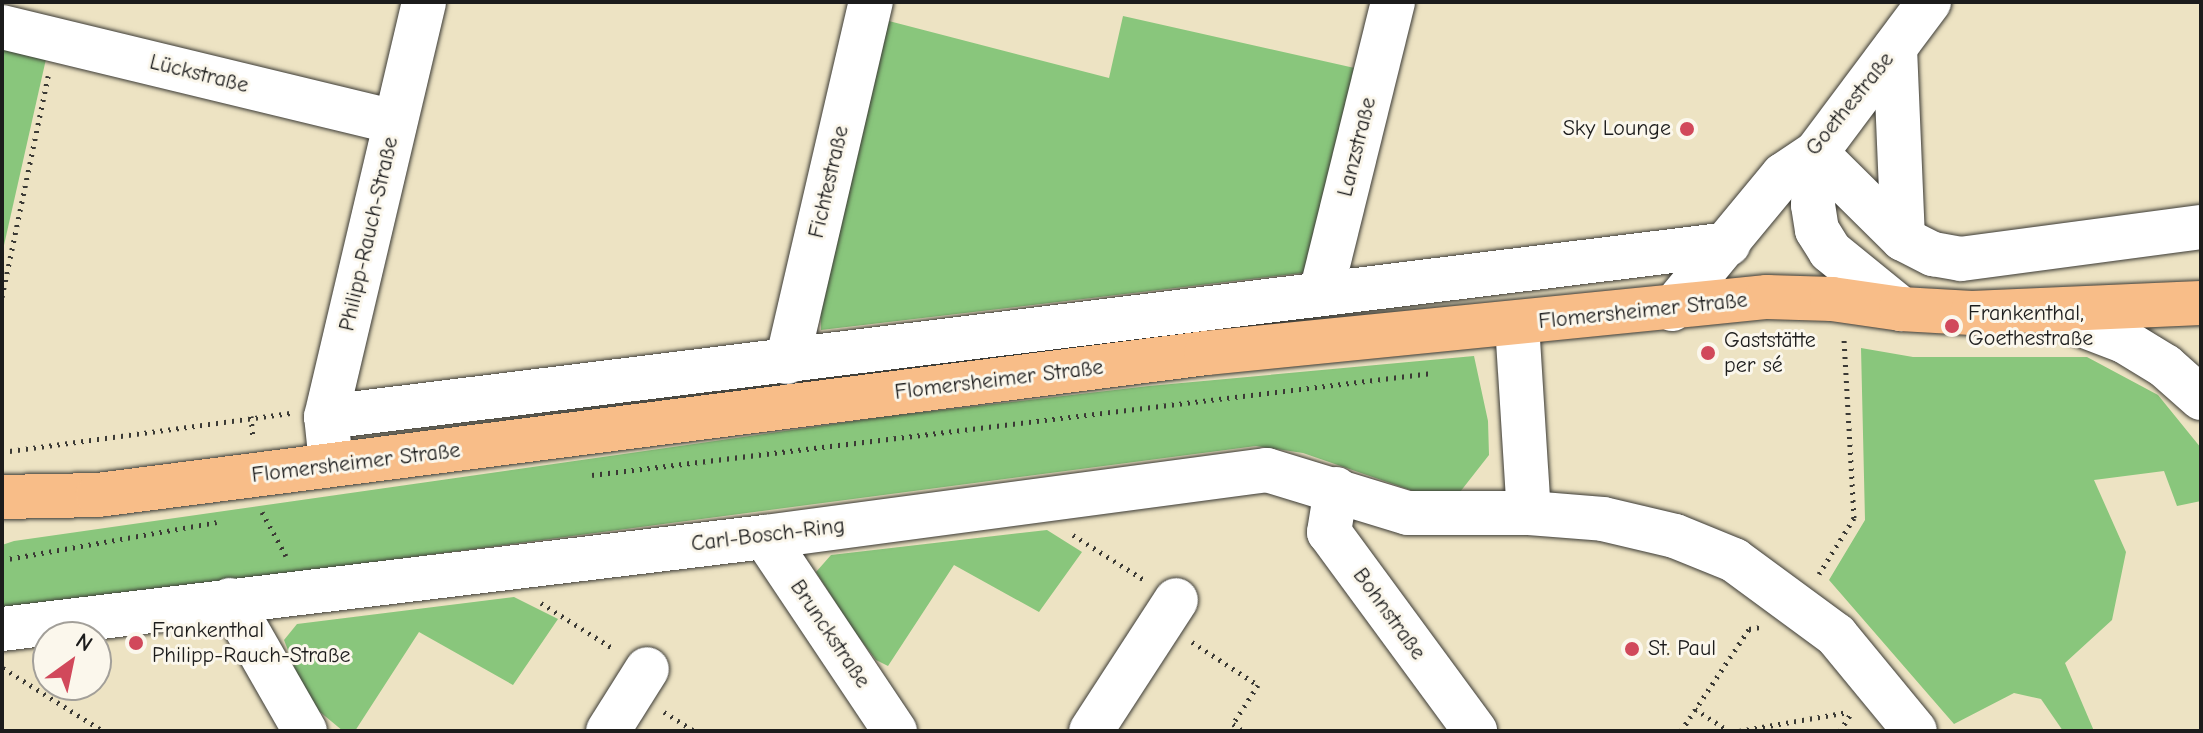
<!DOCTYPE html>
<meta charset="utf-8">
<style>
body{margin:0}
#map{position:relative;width:2203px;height:733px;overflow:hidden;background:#ede3c3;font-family:"Comic Neue",sans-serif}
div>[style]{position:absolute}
.green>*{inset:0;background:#89c67c}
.path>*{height:5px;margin-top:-2.5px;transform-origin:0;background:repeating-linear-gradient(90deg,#3b3a35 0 2px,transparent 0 8px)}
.roads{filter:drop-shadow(0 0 2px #3b3a35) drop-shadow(0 0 2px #3b3a35)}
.minor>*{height:44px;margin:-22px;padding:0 22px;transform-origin:22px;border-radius:22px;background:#fff}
.major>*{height:44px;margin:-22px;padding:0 22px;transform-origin:22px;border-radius:22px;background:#f8bd88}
.dots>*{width:22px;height:22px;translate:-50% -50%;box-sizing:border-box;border:4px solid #fbf7ec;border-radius:50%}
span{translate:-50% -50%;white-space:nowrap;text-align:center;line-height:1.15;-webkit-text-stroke:6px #fbf7ec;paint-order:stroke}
.street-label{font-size:22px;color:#1c1c1c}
.poi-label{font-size:22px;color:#1c1c1c}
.right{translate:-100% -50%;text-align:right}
.left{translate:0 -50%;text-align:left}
.frame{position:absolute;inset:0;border:4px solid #1c1c1c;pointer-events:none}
.north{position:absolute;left:32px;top:621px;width:80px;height:80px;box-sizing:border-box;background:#fbf7ec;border:2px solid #a29f99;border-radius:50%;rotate:33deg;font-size:22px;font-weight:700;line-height:32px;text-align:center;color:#1c1c1c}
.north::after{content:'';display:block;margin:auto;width:28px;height:36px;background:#d1495b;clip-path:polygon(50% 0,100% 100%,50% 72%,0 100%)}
</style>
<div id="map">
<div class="green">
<div style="clip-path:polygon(1123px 16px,1359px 69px,1311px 272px,821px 330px,820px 288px,885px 20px,1109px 78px)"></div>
<div style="clip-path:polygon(2px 48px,46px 59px,2px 254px)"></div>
<div style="clip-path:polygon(1861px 348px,1913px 357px,2087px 357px,2158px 395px,2201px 448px,2201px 501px,2177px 506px,2164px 471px,2094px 480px,2126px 552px,2112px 620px,2065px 663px,2094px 731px,2063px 731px,2041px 699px,2014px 693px,1954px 724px,1829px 580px,1865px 520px)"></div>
<div style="clip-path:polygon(1474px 356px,1488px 421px,1489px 455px,1460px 492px,1419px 493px,1303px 453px,1256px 446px,2px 611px,2px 545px,14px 541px,890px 416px,1149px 386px)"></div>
<div style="clip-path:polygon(1047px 530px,1082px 552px,1039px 612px,954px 565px,888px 666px,876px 660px,854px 631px,816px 572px,831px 555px)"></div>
<div style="clip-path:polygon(514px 597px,558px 619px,513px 685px,419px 632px,355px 731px,343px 731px,308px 702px,284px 640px,297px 624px)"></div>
</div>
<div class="path">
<div style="left:2px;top:297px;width:226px;rotate:-78.2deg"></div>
<div style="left:251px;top:416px;width:23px;rotate:85deg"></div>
<div style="left:2px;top:452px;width:291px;rotate:-7.7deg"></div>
<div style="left:592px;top:475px;width:846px;rotate:-6.92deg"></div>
<div style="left:262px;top:512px;width:50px;rotate:61.4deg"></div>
<div style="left:1073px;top:535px;width:86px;rotate:32.2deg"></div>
<div style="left:2px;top:560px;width:218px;rotate:-10deg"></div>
<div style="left:1819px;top:574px;width:66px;rotate:-58deg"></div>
<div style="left:1854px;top:518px;width:180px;rotate:-93.2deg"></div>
<div style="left:541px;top:603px;width:86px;rotate:32.2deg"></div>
<div style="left:1192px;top:642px;width:79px;rotate:33.1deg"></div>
<div style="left:1258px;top:685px;width:46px;rotate:122.7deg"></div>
<div style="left:1233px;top:724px;width:12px;rotate:35deg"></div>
<div style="left:3px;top:668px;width:118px;rotate:32.2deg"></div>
<div style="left:1695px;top:709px;width:40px;rotate:32.9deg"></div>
<div style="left:664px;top:712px;width:36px;rotate:32deg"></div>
<div style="left:1681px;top:731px;width:123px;rotate:-56.3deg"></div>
<div style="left:1749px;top:629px;width:11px;rotate:-10deg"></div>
<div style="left:1739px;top:731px;width:111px;rotate:-9.9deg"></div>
<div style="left:1840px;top:731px;width:22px;rotate:-58deg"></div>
</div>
<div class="roads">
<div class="minor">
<div style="left:2px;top:27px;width:404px;rotate:13.6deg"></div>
<div style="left:1895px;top:48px;width:191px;rotate:87.6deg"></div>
<div style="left:1903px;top:239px;width:34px;rotate:27deg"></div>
<div style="left:1933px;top:254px;width:28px;rotate:10deg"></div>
<div style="left:1961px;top:259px;width:242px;rotate:-7.6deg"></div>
<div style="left:1816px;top:153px;width:52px;rotate:93.3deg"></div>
<div style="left:1813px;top:205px;width:25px;rotate:81deg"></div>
<div style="left:1817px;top:230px;width:25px;rotate:58deg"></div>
<div style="left:1830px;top:251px;width:92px;rotate:39.2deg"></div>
<div style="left:1816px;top:153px;width:122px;rotate:44.7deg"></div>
<div style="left:1321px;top:293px;width:300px;rotate:-76.1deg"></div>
<div style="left:1672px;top:309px;width:174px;rotate:-50.4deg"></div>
<div style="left:1783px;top:175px;width:40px;rotate:-34deg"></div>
<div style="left:1816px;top:153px;width:189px;rotate:-53.2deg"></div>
<div style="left:2048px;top:312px;width:81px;rotate:20.9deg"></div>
<div style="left:2124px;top:341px;width:48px;rotate:31.4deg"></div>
<div style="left:2165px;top:366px;width:48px;rotate:41.6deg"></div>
<div style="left:1517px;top:324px;width:189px;rotate:86.4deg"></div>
<div style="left:787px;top:362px;width:370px;rotate:-76.9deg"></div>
<div style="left:326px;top:417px;width:1413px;rotate:-7.03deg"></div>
<div style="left:329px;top:444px;width:27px;rotate:-96deg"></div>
<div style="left:326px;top:417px;width:426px;rotate:-76.7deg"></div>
<div style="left:1336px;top:489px;width:44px;rotate:99.2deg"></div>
<div style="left:1329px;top:532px;width:247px;rotate:53.7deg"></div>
<div style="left:765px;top:537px;width:234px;rotate:56.2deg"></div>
<div style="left:230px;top:600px;width:151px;rotate:60.2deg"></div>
<div style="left:2px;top:629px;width:769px;rotate:-6.88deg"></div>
<div style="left:765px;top:537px;width:506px;rotate:-7.6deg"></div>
<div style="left:1267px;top:470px;width:147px;rotate:17deg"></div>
<div style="left:1408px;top:513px;width:121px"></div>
<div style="left:1529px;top:513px;width:74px;rotate:4.6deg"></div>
<div style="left:1603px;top:519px;width:74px;rotate:13.3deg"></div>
<div style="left:1675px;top:536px;width:64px;rotate:22.1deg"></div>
<div style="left:1734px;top:560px;width:127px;rotate:36.3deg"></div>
<div style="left:1836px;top:635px;width:124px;rotate:50.5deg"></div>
<div style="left:608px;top:731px;width:73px;rotate:-57.8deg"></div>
<div style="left:1091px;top:731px;width:156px;rotate:-57deg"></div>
</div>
<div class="major">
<div style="left:2px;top:497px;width:96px;rotate:-1.2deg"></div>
<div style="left:98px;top:495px;width:1117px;rotate:-7.3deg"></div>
<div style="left:1206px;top:353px;width:564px;rotate:-5.7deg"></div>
<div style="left:1767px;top:297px;width:65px;rotate:1.8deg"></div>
<div style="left:1832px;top:299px;width:70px;rotate:8.2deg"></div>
<div style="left:1901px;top:309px;width:71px;rotate:3.2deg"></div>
<div style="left:1972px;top:313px;width:229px;rotate:-2.5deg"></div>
</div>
</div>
<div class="dots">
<div style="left:1687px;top:129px;background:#d1495b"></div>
<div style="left:1952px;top:326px;background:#d1495b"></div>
<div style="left:1708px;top:353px;background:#d1495b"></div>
<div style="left:136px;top:643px;background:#d1495b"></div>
<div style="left:1632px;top:649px;background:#d1495b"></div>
</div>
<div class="street-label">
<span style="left:199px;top:74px;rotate:14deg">Lückstraße</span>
<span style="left:1850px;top:104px;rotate:-51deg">Goethestraße</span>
<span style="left:1357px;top:147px;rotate:-76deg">Lanzstraße</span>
<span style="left:829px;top:182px;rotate:-77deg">Fichtestraße</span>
<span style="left:369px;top:234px;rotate:-77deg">Philipp-Rauch-Straße</span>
<span style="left:1643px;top:311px;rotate:-6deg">Flomersheimer Straße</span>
<span style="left:999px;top:380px;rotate:-7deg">Flomersheimer Straße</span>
<span style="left:356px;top:463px;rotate:-7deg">Flomersheimer Straße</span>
<span style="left:768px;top:535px;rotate:-7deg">Carl-Bosch-Ring</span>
<span style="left:1389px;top:614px;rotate:54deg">Bohnstraße</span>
<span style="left:830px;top:634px;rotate:56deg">Brunckstraße</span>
</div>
<div class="poi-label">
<span class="right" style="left:1671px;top:129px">Sky Lounge</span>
<span class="left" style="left:1968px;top:326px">Frankenthal,<br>Goethestraße</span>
<span class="left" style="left:1724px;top:353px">Gaststätte<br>per sé</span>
<span class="left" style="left:152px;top:643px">Frankenthal<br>Philipp-Rauch-Straße</span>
<span class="left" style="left:1648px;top:649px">St. Paul</span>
</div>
<div class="frame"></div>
<div class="north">N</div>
</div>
